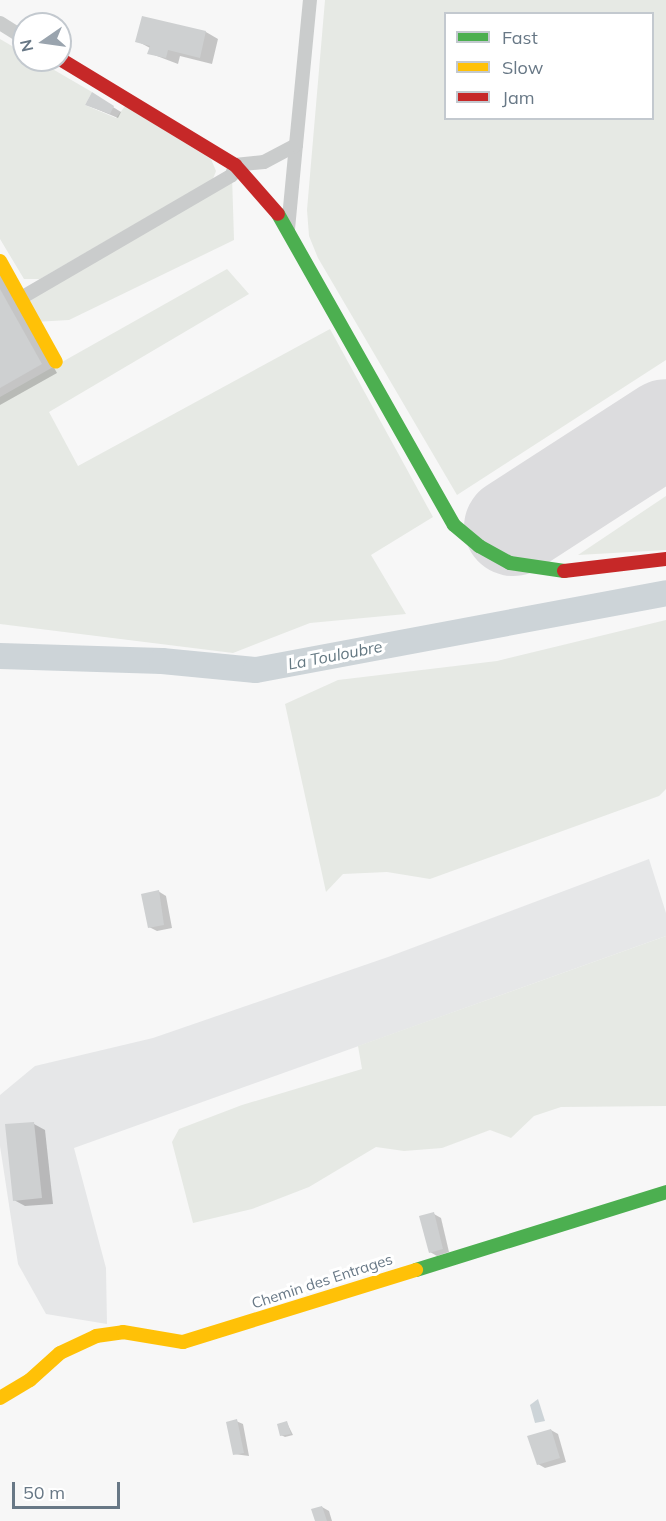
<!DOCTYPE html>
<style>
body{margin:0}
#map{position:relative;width:666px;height:1521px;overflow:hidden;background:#f7f7f7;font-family:Mulish,sans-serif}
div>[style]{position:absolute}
.built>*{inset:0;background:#e6e7e8}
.green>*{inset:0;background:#e6e9e4}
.water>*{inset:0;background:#cdd4d8}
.shadow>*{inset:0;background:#0003}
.river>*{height:26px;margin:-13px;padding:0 13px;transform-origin:13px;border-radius:13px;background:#cdd4d8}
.runway>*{height:98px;margin:-49px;padding:0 49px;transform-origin:49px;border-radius:49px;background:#dcdcde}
.building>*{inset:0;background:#ced0d1}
.street>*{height:14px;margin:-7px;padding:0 7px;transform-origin:7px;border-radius:7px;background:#cacccc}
.fast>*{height:14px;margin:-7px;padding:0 7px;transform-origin:7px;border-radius:7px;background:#4caf50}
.slow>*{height:14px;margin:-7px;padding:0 7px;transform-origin:7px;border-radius:7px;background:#ffc107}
.jam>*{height:14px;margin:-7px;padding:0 7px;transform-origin:7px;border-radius:7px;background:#c62828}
span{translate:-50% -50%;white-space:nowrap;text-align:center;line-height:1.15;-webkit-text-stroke:6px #fff;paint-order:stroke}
.street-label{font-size:15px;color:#687886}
.water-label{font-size:16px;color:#647882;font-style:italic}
.legend{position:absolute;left:444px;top:12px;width:210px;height:108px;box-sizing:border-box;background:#fff;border:2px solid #c3c9cf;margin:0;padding:8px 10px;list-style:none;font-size:18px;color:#687886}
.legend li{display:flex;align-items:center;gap:12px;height:30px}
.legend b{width:30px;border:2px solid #c3c9cf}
.north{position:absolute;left:12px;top:12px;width:60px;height:60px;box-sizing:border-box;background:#fff;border:2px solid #c3c9cf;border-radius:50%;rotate:257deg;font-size:16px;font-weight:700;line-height:24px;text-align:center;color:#687886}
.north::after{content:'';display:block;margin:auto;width:21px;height:27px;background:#9aa4ae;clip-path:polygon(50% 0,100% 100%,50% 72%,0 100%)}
.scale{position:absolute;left:12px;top:1482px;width:108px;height:27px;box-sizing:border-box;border:3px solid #687886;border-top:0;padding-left:8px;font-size:18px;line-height:21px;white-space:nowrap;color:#687886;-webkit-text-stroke:4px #fff;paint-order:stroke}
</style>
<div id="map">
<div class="built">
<div style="clip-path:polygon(649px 859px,666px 913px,666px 936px,74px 1148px,106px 1268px,107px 1324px,46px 1314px,18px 1264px,0 1146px,0 1095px,35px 1066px,153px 1038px,388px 957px)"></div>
</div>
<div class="green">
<div style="clip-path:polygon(evenodd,325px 0,666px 0,666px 360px,457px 495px,318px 258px,309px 236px,307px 210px,325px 0,446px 14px,652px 14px,652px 118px,446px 118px,446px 14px)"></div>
<div style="clip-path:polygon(0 39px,24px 53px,24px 60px,37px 60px,92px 92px,85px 105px,116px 118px,125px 106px,211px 159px,216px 171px,213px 179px,40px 279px,24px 279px,0 239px)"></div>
<div style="clip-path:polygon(232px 175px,234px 240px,69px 320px,34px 322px,21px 298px)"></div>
<div style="clip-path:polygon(227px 269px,249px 294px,49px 412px,78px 466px,330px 329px,433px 517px,371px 555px,406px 614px,310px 623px,233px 653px,0 624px,0 397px)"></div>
<div style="clip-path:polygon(666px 496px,666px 550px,578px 555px)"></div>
<div style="clip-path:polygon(666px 620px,666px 789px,659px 796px,430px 879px,387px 872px,343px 874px,326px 892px,285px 704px,338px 680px,497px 661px)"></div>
<div style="clip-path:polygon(666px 936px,666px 1106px,561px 1107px,534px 1116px,511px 1138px,490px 1130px,442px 1148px,404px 1151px,376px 1147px,309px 1187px,252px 1209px,193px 1223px,172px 1142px,179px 1129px,242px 1105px,362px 1069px,358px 1046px)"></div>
</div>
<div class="water">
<div style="clip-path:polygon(538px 1399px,545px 1421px,535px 1423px,530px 1405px)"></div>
</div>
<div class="shadow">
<div style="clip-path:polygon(143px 18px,206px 32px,218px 39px,212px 64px,180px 56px,178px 64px,149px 53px,150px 48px,137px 41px)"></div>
<div style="clip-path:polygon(92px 94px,121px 112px,118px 118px,87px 105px)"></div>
<div style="clip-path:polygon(0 271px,57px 373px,0 405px)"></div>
<div style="clip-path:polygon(158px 891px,166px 896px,172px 928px,157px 931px,149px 927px)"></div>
<div style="clip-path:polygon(34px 1124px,45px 1130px,53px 1204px,25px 1206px,14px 1200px)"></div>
<div style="clip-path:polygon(434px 1214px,441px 1218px,449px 1252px,437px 1256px,430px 1252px)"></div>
<div style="clip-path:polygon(236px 1421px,243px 1424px,249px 1456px,234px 1454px)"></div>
<div style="clip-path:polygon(287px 1423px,293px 1435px,285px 1437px,281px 1435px)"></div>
<div style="clip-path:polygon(551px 1430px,558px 1434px,566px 1462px,545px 1468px,538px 1464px)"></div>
<div style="clip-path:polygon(322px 1507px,329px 1511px,332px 1521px,316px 1521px)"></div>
</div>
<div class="river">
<div style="left:0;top:656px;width:162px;rotate:1.8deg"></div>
<div style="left:162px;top:661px;width:94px;rotate:5.5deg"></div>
<div style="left:256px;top:670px;width:417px;rotate:-10.6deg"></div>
</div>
<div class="runway">
<div style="left:513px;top:527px;width:182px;rotate:-32.9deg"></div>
</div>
<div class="building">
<div style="clip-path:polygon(142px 16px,206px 31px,200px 58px,168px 50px,166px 58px,147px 54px,150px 46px,135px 42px)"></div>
<div style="clip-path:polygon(92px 92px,114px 106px,110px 114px,85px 105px)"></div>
<div style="clip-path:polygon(0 289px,42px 364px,0 388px)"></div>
<div style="clip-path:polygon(159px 890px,164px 925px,148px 928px,141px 894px)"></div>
<div style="clip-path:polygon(34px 1122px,42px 1198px,13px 1201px,5px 1124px)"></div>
<div style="clip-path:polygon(434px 1212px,443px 1249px,429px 1253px,419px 1216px)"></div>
<div style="clip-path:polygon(237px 1419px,244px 1453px,233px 1455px,226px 1422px)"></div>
<div style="clip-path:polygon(287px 1421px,291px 1434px,280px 1436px,277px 1424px)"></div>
<div style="clip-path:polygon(551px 1429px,560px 1458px,537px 1465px,527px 1436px)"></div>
<div style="clip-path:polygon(322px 1506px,327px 1521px,315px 1521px,311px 1509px)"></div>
</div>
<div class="street">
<div style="left:0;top:23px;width:28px;rotate:32deg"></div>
<div style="left:288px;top:229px;width:84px;rotate:-84.6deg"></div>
<div style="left:21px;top:298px;width:244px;rotate:-30.2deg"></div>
<div style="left:232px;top:175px;width:10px;rotate:-73deg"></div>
<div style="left:235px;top:165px;width:29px;rotate:-6deg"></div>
<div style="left:264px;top:162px;width:36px;rotate:-28deg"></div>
<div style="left:296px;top:145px;width:146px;rotate:-84.5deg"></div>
</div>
<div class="fast">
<div style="left:278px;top:214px;width:357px;rotate:60.5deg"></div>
<div style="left:454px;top:525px;width:33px;rotate:40deg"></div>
<div style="left:479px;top:546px;width:35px;rotate:29deg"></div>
<div style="left:510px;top:563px;width:55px;rotate:8.4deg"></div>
<div style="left:416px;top:1270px;width:262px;rotate:-17.3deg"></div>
</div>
<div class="slow">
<div style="left:0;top:261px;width:115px;rotate:61deg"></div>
<div style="left:0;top:1398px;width:35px;rotate:-31deg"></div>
<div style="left:30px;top:1380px;width:40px;rotate:-42deg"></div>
<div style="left:60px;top:1353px;width:40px;rotate:-25deg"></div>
<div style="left:96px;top:1336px;width:27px;rotate:-8deg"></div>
<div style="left:123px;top:1332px;width:61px;rotate:9.5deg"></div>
<div style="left:183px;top:1342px;width:244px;rotate:-17.2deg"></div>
</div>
<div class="jam">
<div style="left:60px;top:59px;width:205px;rotate:31.2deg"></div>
<div style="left:235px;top:165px;width:65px;rotate:48.7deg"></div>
<div style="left:564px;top:571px;width:103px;rotate:-6.7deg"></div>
</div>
<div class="street-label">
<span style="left:322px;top:1281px;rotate:-18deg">Chemin des Entrages</span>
</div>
<div class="water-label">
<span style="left:335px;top:655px;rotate:-11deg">La Touloubre</span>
</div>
<ul class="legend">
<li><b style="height:8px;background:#4caf50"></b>Fast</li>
<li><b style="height:8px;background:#ffc107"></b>Slow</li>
<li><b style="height:8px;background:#c62828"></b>Jam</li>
</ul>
<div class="north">N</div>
<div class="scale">50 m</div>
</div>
